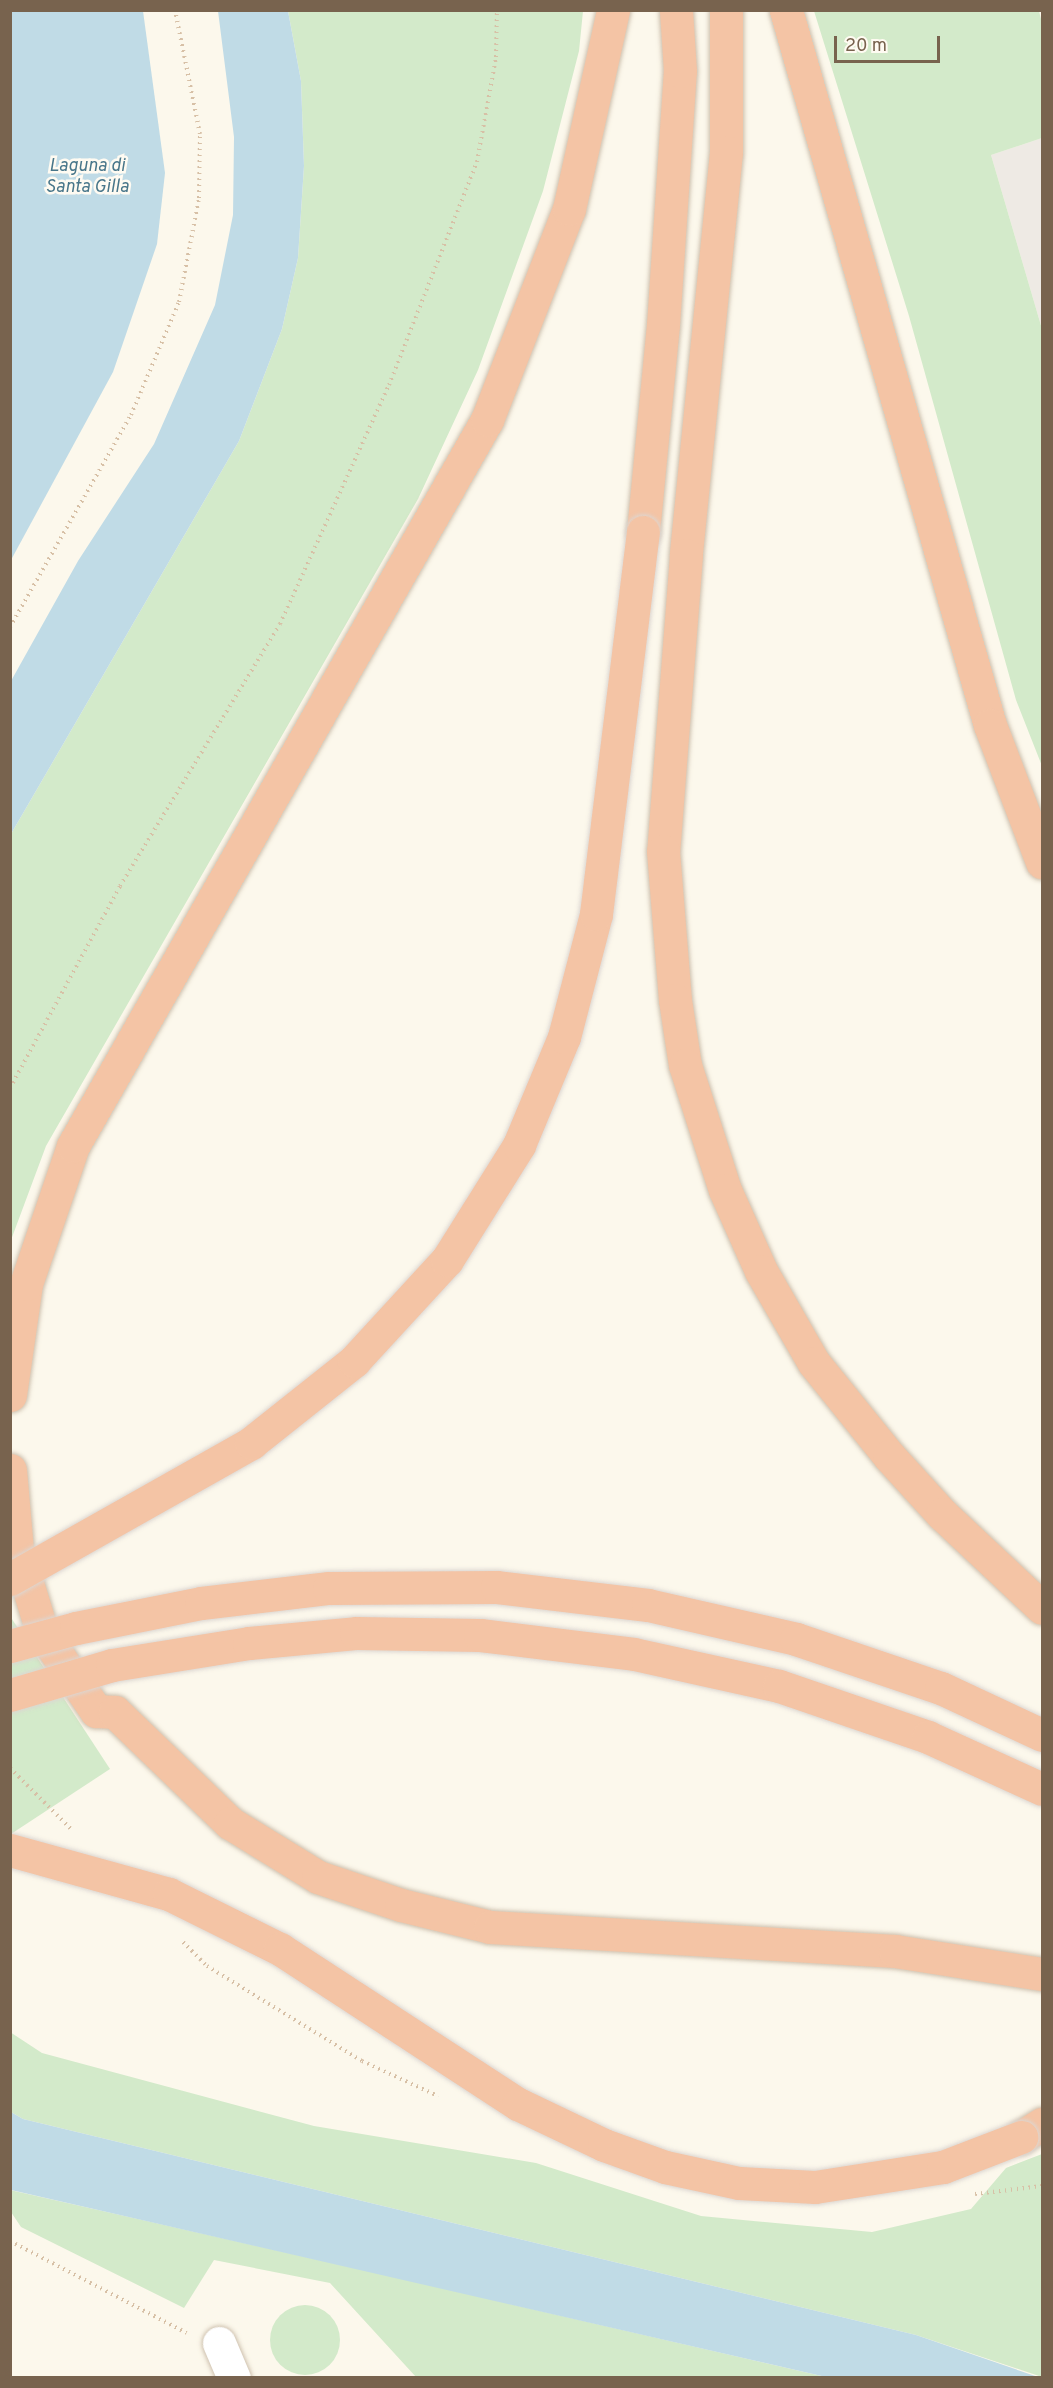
<!DOCTYPE html>
<style>
body{margin:0}
#map{position:relative;width:1053px;height:2388px;overflow:hidden;background:#fcf8ec;font-family:Overpass,sans-serif}
div>[style]{position:absolute}
.industrial>*{inset:0;background:#eeeae4}
.green>*{inset:0;background:#d3eaca}
.round{border-radius:50%}
.water>*{inset:0;background:#c0dbe6}
.path>*{height:4px;margin-top:-2px;transform-origin:0;background:repeating-linear-gradient(90deg,#d7c0a6 0 1.5px,transparent 0 6px)}
.roads{filter:drop-shadow(0 0 2px #cfc2b0) drop-shadow(0 0 2px #cfc2b0)}
.minor>*{height:33px;margin:-16.5px;padding:0 16.5px;transform-origin:16.5px;border-radius:16.5px;background:#fff}
.highway>*{height:33px;margin:-16.5px;padding:0 16.5px;transform-origin:16.5px;border-radius:16.5px;background:#f4c4a5}
.bridges{filter:drop-shadow(0 0 2px #dcd6d1) drop-shadow(0 0 2px #dcd6d1)}
.highway-bridge>*{height:33px;margin:-16.5px;padding:0 16.5px;transform-origin:16.5px;border-radius:16.5px;background:#f4c4a5}
span{translate:-50% -50%;white-space:nowrap;text-align:center;line-height:1.15;-webkit-text-stroke:5px #fffbf2;paint-order:stroke}
.water-label{font-size:18px;color:#48768a;font-style:italic}
.frame{position:absolute;inset:0;border:12px solid #78634e;pointer-events:none}
.scale{position:absolute;left:834px;top:36px;width:106px;height:27px;box-sizing:border-box;border:3px solid #78634e;border-top:0;padding-left:8px;font-size:18px;line-height:21px;white-space:nowrap;color:#78634e;-webkit-text-stroke:4px #fffbf2;paint-order:stroke}
</style>
<div id="map">
<div class="industrial">
<div style="clip-path:polygon(1042px 138px,1042px 329px,991px 155px)"></div>
</div>
<div class="green">
<div style="clip-path:polygon(288px 11px,583px 11px,579px 51px,543px 191px,478px 370px,418px 499px,46px 1146px,11px 1240px,11px 834px,239px 441px,282px 329px,298px 258px,304px 166px,301px 81px)"></div>
<div style="clip-path:polygon(814px 11px,1039px 11px,1042px 23px,1042px 138px,991px 155px,1042px 329px,1042px 766px,1016px 700px,909px 316px)"></div>
<div style="clip-path:polygon(10px 1616px,110px 1769px,11px 1834px,10px 1834px)"></div>
<div style="clip-path:polygon(10px 2032px,42px 2053px,314px 2126px,536px 2163px,701px 2216px,872px 2232px,971px 2209px,1006px 2168px,1042px 2154px,1042px 2377px,916px 2335px,23px 2119px,11px 2112px)"></div>
<div style="clip-path:polygon(10px 2190px,394px 2277px,826px 2377px,416px 2377px,330px 2283px,214px 2260px,184px 2308px,21px 2227px,11px 2212px)"></div>
<div class="round" style="left:270px;top:2305px;width:70px;height:70px"></div>
</div>
<div class="water">
<div style="clip-path:polygon(11px 10px,143px 11px,165px 173px,157px 244px,113px 372px,11px 560px)"></div>
<div style="clip-path:polygon(218px 11px,288px 11px,301px 81px,304px 166px,298px 258px,282px 329px,239px 441px,11px 834px,11px 681px,78px 561px,154px 444px,215px 305px,233px 215px,234px 137px)"></div>
<div style="clip-path:polygon(11px 2112px,23px 2119px,916px 2335px,1038px 2377px,826px 2377px,11px 2190px)"></div>
</div>
<div class="path">
<div style="left:10px;top:627px;width:244px;rotate:-60.3deg"></div>
<div style="left:131px;top:415px;width:123px;rotate:-67deg"></div>
<div style="left:179px;top:302px;width:106px;rotate:-79.1deg"></div>
<div style="left:199px;top:198px;width:64px;rotate:-89.1deg"></div>
<div style="left:200px;top:134px;width:126px;rotate:-101.4deg"></div>
<div style="left:10px;top:1088px;width:230px;rotate:-61.4deg"></div>
<div style="left:120px;top:886px;width:307px;rotate:-58.6deg"></div>
<div style="left:280px;top:624px;width:263px;rotate:-65.5deg"></div>
<div style="left:389px;top:385px;width:240px;rotate:-68.5deg"></div>
<div style="left:477px;top:162px;width:107px;rotate:-79.7deg"></div>
<div style="left:496px;top:57px;width:47px;rotate:-88.8deg"></div>
<div style="left:10px;top:1768px;width:88px;rotate:45deg"></div>
<div style="left:183px;top:1942px;width:34px;rotate:45deg"></div>
<div style="left:207px;top:1966px;width:182px;rotate:31.5deg"></div>
<div style="left:362px;top:2061px;width:84px;rotate:24.7deg"></div>
<div style="left:975px;top:2194px;width:67px;rotate:-6.8deg"></div>
<div style="left:10px;top:2241px;width:199px;rotate:27.5deg"></div>
</div>
<div class="roads">
<div class="minor">
<div style="left:219px;top:2343px;width:38px;rotate:67deg"></div>
</div>
<div class="highway">
<div style="left:726px;top:10px;width:142px;rotate:90deg"></div>
<div style="left:726px;top:152px;width:405px;rotate:95.7deg"></div>
<div style="left:686px;top:555px;width:297px;rotate:94.4deg"></div>
<div style="left:663px;top:851px;width:149px;rotate:85.4deg"></div>
<div style="left:675px;top:1000px;width:66px;rotate:81.3deg"></div>
<div style="left:685px;top:1065px;width:131px;rotate:72.3deg"></div>
<div style="left:725px;top:1190px;width:89px;rotate:66deg"></div>
<div style="left:761px;top:1271px;width:106px;rotate:60.1deg"></div>
<div style="left:814px;top:1363px;width:119px;rotate:51.1deg"></div>
<div style="left:889px;top:1456px;width:79px;rotate:47.6deg"></div>
<div style="left:942px;top:1514px;width:137px;rotate:43.2deg"></div>
<div style="left:786px;top:10px;width:744px;rotate:74.08deg"></div>
<div style="left:990px;top:725px;width:147px;rotate:69.2deg"></div>
<div style="left:643px;top:532px;width:208px;rotate:-84.5deg"></div>
<div style="left:663px;top:325px;width:255px;rotate:-86.2deg"></div>
<div style="left:680px;top:71px;width:61px;rotate:-93.8deg"></div>
<div style="left:10px;top:1395px;width:112px;rotate:-81.8deg"></div>
<div style="left:26px;top:1284px;width:146px;rotate:-71.2deg"></div>
<div style="left:73px;top:1146px;width:836px;rotate:-60.31deg"></div>
<div style="left:487px;top:420px;width:226px;rotate:-68.8deg"></div>
<div style="left:569px;top:209px;width:204px;rotate:-77.5deg"></div>
<div style="left:10px;top:1470px;width:80px;rotate:85deg"></div>
<div style="left:17px;top:1550px;width:86px;rotate:73deg"></div>
<div style="left:42px;top:1632px;width:96px;rotate:55.6deg"></div>
<div style="left:96px;top:1711px;width:19px;rotate:3deg"></div>
<div style="left:115px;top:1712px;width:160px;rotate:44deg"></div>
<div style="left:230px;top:1823px;width:103px;rotate:31.5deg"></div>
<div style="left:318px;top:1877px;width:88px;rotate:18.6deg"></div>
<div style="left:401px;top:1905px;width:92px;rotate:13.9deg"></div>
<div style="left:490px;top:1927px;width:406px;rotate:3.4deg"></div>
<div style="left:895px;top:1951px;width:149px;rotate:8.9deg"></div>
<div style="left:1021px;top:2137px;width:25px;rotate:-32deg"></div>
</div>
</div>
<div class="bridges">
<div class="highway-bridge">
<div style="left:10px;top:1579px;width:277px;rotate:-29.4deg"></div>
<div style="left:251px;top:1443px;width:132px;rotate:-38.5deg"></div>
<div style="left:354px;top:1361px;width:137px;rotate:-47.4deg"></div>
<div style="left:447px;top:1260px;width:136px;rotate:-57.9deg"></div>
<div style="left:519px;top:1145px;width:117px;rotate:-67.4deg"></div>
<div style="left:564px;top:1037px;width:127px;rotate:-75.4deg"></div>
<div style="left:596px;top:914px;width:385px;rotate:-83deg"></div>
<div style="left:10px;top:1646px;width:68px;rotate:-15.3deg"></div>
<div style="left:76px;top:1628px;width:127px;rotate:-11.3deg"></div>
<div style="left:201px;top:1603px;width:129px;rotate:-6.7deg"></div>
<div style="left:329px;top:1588px;width:168px;rotate:-0.3deg"></div>
<div style="left:497px;top:1587px;width:152px;rotate:6.8deg"></div>
<div style="left:648px;top:1605px;width:152px;rotate:12.9deg"></div>
<div style="left:796px;top:1639px;width:153px;rotate:18.7deg"></div>
<div style="left:941px;top:1688px;width:111px;rotate:25deg"></div>
<div style="left:10px;top:1695px;width:106px;rotate:-16.4deg"></div>
<div style="left:112px;top:1665px;width:139px;rotate:-9.1deg"></div>
<div style="left:249px;top:1643px;width:107px;rotate:-5.3deg"></div>
<div style="left:356px;top:1633px;width:124px;rotate:0.9deg"></div>
<div style="left:480px;top:1635px;width:155px;rotate:7deg"></div>
<div style="left:634px;top:1654px;width:148px;rotate:12.4deg"></div>
<div style="left:779px;top:1686px;width:157px;rotate:18.9deg"></div>
<div style="left:928px;top:1737px;width:125px;rotate:24.5deg"></div>
<div style="left:10px;top:1850px;width:165px;rotate:15.5deg"></div>
<div style="left:169px;top:1894px;width:124px;rotate:26.4deg"></div>
<div style="left:280px;top:1949px;width:284px;rotate:33.1deg"></div>
<div style="left:518px;top:2104px;width:95px;rotate:25.5deg"></div>
<div style="left:604px;top:2145px;width:65px;rotate:19.8deg"></div>
<div style="left:665px;top:2167px;width:76px;rotate:12.2deg"></div>
<div style="left:739px;top:2183px;width:76px;rotate:3deg"></div>
<div style="left:815px;top:2187px;width:130px;rotate:-8.9deg"></div>
<div style="left:943px;top:2167px;width:84px;rotate:-21deg"></div>
</div>
</div>
<div class="water-label">
<span style="left:87px;top:178px">Laguna di<br>Santa Gilla</span>
</div>
<div class="frame"></div>
<div class="scale">20 m</div>
</div>
